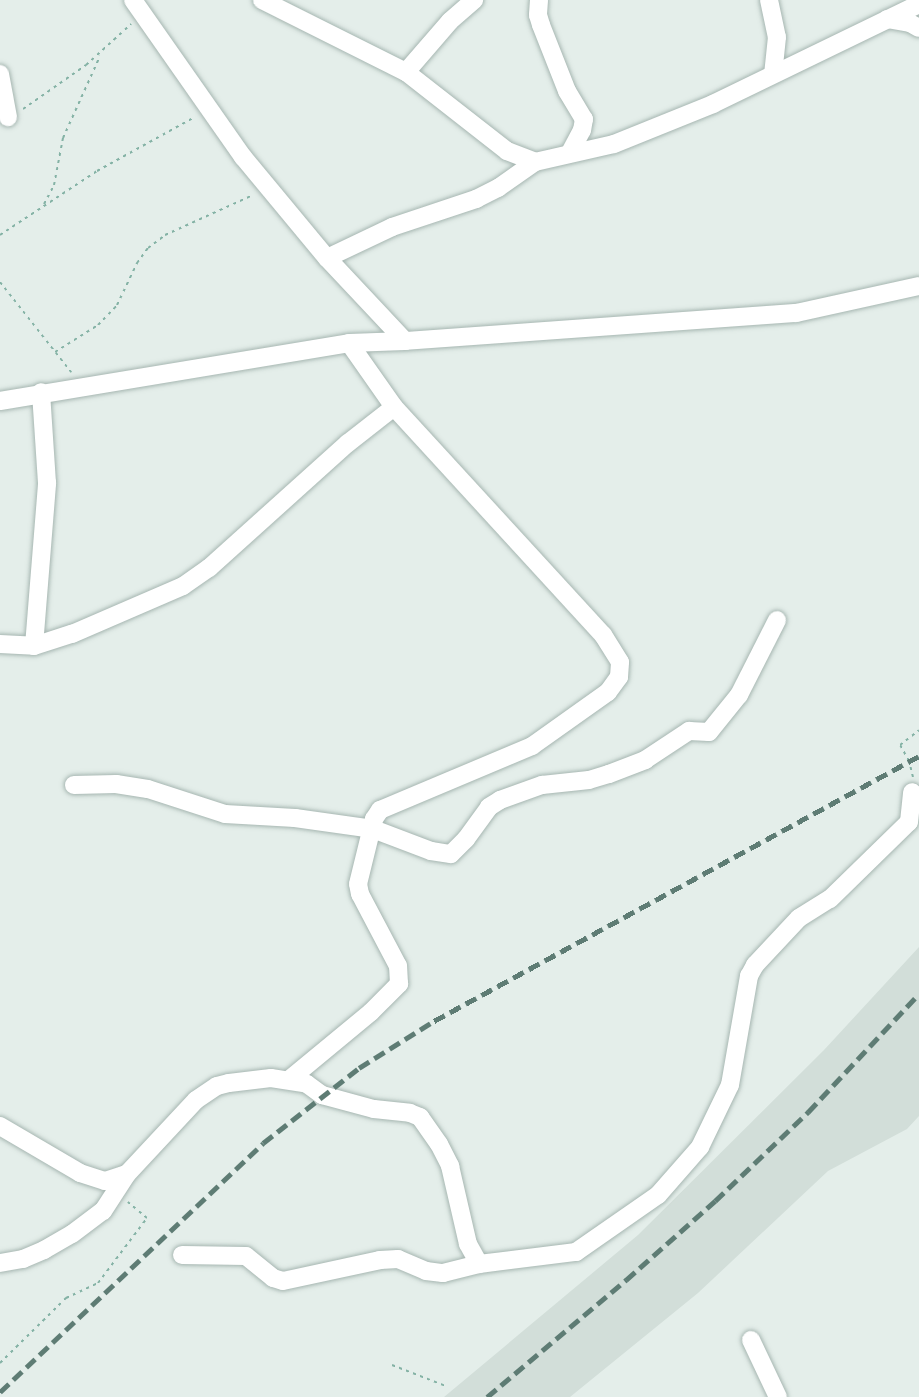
<!DOCTYPE html>
<style>
body{margin:0}
#map{position:relative;width:919px;height:1397px;overflow:hidden;background:#e4eeea;font-family:"Varela Round",sans-serif}
div>[style]{position:absolute}
.built>*{inset:0;background:#d2ded9}
.path>*{height:2px;margin-top:-1px;transform-origin:0;background:repeating-linear-gradient(90deg,#84b2a5 0 3px,transparent 0 7.5px)}
.roads{filter:drop-shadow(0 0 2px #a6b6b1) drop-shadow(0 0 2px #a6b6b1)}
.street>*{height:18px;margin:-9px;padding:0 9px;transform-origin:9px;border-radius:9px;background:#fff}
.secondary>*{height:18px;margin:-9px;padding:0 9px;transform-origin:9px;border-radius:9px;background:#fff}
.rail>*{height:4.5px;margin-top:-2.25px;transform-origin:0;background:repeating-linear-gradient(90deg,#5e7c74 0 12px,transparent 0 18px)}
span{translate:-50% -50%;white-space:nowrap;text-align:center;line-height:1.15;-webkit-text-stroke:5px #f5faf8;paint-order:stroke}
</style>
<div id="map">
<div class="built">
<div style="clip-path:polygon(919px 947px,919px 1116px,907px 1129px,828px 1171px,698px 1293px,570px 1397px,444px 1397px,638px 1235px,824px 1050px)"></div>
</div>
<div class="path">
<div style="left:23px;top:109px;width:77px;rotate:-34.9deg"></div>
<div style="left:86px;top:65px;width:61px;rotate:-42.3deg"></div>
<div style="left:44px;top:204px;width:21px;rotate:-62deg"></div>
<div style="left:54px;top:185px;width:48px;rotate:-79.2deg"></div>
<div style="left:63px;top:138px;width:90px;rotate:-65.7deg"></div>
<div style="left:0;top:235px;width:116px;rotate:-33.4deg"></div>
<div style="left:97px;top:171px;width:112px;rotate:-28.9deg"></div>
<div style="left:0;top:282px;width:115px;rotate:51.7deg"></div>
<div style="left:55px;top:352px;width:51px;rotate:-32.1deg"></div>
<div style="left:98px;top:325px;width:28px;rotate:-46deg"></div>
<div style="left:117px;top:305px;width:47px;rotate:-64.5deg"></div>
<div style="left:137px;top:263px;width:19px;rotate:-54deg"></div>
<div style="left:148px;top:248px;width:21px;rotate:-37deg"></div>
<div style="left:165px;top:235px;width:97px;rotate:-24.4deg"></div>
<div style="left:913px;top:777px;width:16px;rotate:-104deg"></div>
<div style="left:909px;top:761px;width:18px;rotate:-119deg"></div>
<div style="left:900px;top:745px;width:24px;rotate:-38deg"></div>
<div style="left:0;top:1363px;width:93px;rotate:-44.6deg"></div>
<div style="left:66px;top:1298px;width:35px;rotate:-25deg"></div>
<div style="left:98px;top:1283px;width:81px;rotate:-53deg"></div>
<div style="left:147px;top:1218px;width:25px;rotate:-140deg"></div>
<div style="left:392px;top:1365px;width:58px;rotate:21.3deg"></div>
</div>
<div class="roads">
<div class="street">
<div style="left:133px;top:0;width:192px;rotate:55deg"></div>
<div style="left:243px;top:157px;width:131px;rotate:50.3deg"></div>
<div style="left:327px;top:258px;width:114px;rotate:46.8deg"></div>
<div style="left:262px;top:0;width:161px;rotate:26.6deg"></div>
<div style="left:406px;top:72px;width:128px;rotate:38deg"></div>
<div style="left:507px;top:151px;width:30px;rotate:21deg"></div>
<div style="left:539px;top:0;width:15px;rotate:94deg"></div>
<div style="left:538px;top:15px;width:10px;rotate:73deg"></div>
<div style="left:541px;top:25px;width:71px;rotate:68.5deg"></div>
<div style="left:567px;top:91px;width:33px;rotate:59deg"></div>
<div style="left:584px;top:119px;width:11px;rotate:100deg"></div>
<div style="left:582px;top:130px;width:26px;rotate:118deg"></div>
<div style="left:769px;top:0;width:38px;rotate:78deg"></div>
<div style="left:777px;top:37px;width:36px;rotate:96deg"></div>
<div style="left:887px;top:19px;width:23px;rotate:10deg"></div>
<div style="left:910px;top:23px;width:10px;rotate:29deg"></div>
<div style="left:406px;top:72px;width:67px;rotate:-49.2deg"></div>
<div style="left:450px;top:21px;width:32px;rotate:-41deg"></div>
<div style="left:0;top:74px;width:44px;rotate:79.5deg"></div>
<div style="left:327px;top:258px;width:72px;rotate:-25.5deg"></div>
<div style="left:392px;top:227px;width:89px;rotate:-18.4deg"></div>
<div style="left:476px;top:199px;width:25px;rotate:-27deg"></div>
<div style="left:498px;top:188px;width:45px;rotate:-35.1deg"></div>
<div style="left:535px;top:162px;width:81px;rotate:-12.8deg"></div>
<div style="left:614px;top:144px;width:107px;rotate:-22deg"></div>
<div style="left:713px;top:104px;width:229px;rotate:-25.9deg"></div>
<div style="left:0;top:644px;width:34px;rotate:3deg"></div>
<div style="left:34px;top:646px;width:40px;rotate:-18deg"></div>
<div style="left:72px;top:634px;width:121px;rotate:-23.4deg"></div>
<div style="left:183px;top:586px;width:32px;rotate:-35deg"></div>
<div style="left:209px;top:568px;width:187px;rotate:-42deg"></div>
<div style="left:348px;top:443px;width:58px;rotate:-38deg"></div>
<div style="left:34px;top:646px;width:164px;rotate:-85.4deg"></div>
<div style="left:47px;top:483px;width:91px;rotate:-93.8deg"></div>
<div style="left:74px;top:785px;width:42px;rotate:-1.4deg"></div>
<div style="left:116px;top:784px;width:32px;rotate:9deg"></div>
<div style="left:148px;top:789px;width:81px;rotate:18deg"></div>
<div style="left:225px;top:814px;width:70px;rotate:3.3deg"></div>
<div style="left:295px;top:818px;width:79px;rotate:8deg"></div>
<div style="left:373px;top:829px;width:62px;rotate:20.8deg"></div>
<div style="left:431px;top:851px;width:20px;rotate:9deg"></div>
<div style="left:451px;top:854px;width:21px;rotate:-45deg"></div>
<div style="left:466px;top:839px;width:39px;rotate:-54deg"></div>
<div style="left:489px;top:807px;width:13px;rotate:-32deg"></div>
<div style="left:500px;top:800px;width:45px;rotate:-19.7deg"></div>
<div style="left:542px;top:785px;width:47px;rotate:-6.1deg"></div>
<div style="left:589px;top:780px;width:21px;rotate:-17deg"></div>
<div style="left:609px;top:774px;width:39px;rotate:-21deg"></div>
<div style="left:645px;top:760px;width:53px;rotate:-33.4deg"></div>
<div style="left:689px;top:731px;width:20px;rotate:3deg"></div>
<div style="left:709px;top:732px;width:48px;rotate:-51deg"></div>
<div style="left:739px;top:695px;width:84px;rotate:-63.1deg"></div>
<div style="left:290px;top:1079px;width:105px;rotate:-39.6deg"></div>
<div style="left:371px;top:1012px;width:40px;rotate:-45deg"></div>
<div style="left:399px;top:984px;width:18px;rotate:-93deg"></div>
<div style="left:398px;top:966px;width:81px;rotate:-117.8deg"></div>
<div style="left:360px;top:894px;width:10px;rotate:-101deg"></div>
<div style="left:358px;top:884px;width:67px;rotate:-76.2deg"></div>
<div style="left:374px;top:819px;width:11px;rotate:-56deg"></div>
<div style="left:380px;top:810px;width:165px;rotate:-22.8deg"></div>
<div style="left:532px;top:746px;width:93px;rotate:-35.4deg"></div>
<div style="left:608px;top:692px;width:19px;rotate:-54deg"></div>
<div style="left:619px;top:677px;width:15px;rotate:-86deg"></div>
<div style="left:620px;top:662px;width:32px;rotate:-122deg"></div>
<div style="left:603px;top:635px;width:309px;rotate:-132.5deg"></div>
<div style="left:394px;top:407px;width:78px;rotate:-125.1deg"></div>
<div style="left:0;top:1126px;width:93px;rotate:30.4deg"></div>
<div style="left:80px;top:1173px;width:26px;rotate:18deg"></div>
<div style="left:105px;top:1181px;width:23px;rotate:-18deg"></div>
<div style="left:182px;top:1255px;width:64px;rotate:0.9deg"></div>
<div style="left:246px;top:1256px;width:35px;rotate:39deg"></div>
<div style="left:273px;top:1278px;width:10px;rotate:17deg"></div>
<div style="left:283px;top:1281px;width:99px;rotate:-12.2deg"></div>
<div style="left:380px;top:1260px;width:18px;rotate:-3deg"></div>
<div style="left:398px;top:1259px;width:30px;rotate:23deg"></div>
<div style="left:426px;top:1271px;width:17px;rotate:7deg"></div>
<div style="left:443px;top:1273px;width:37px;rotate:-14deg"></div>
<div style="left:479px;top:1264px;width:98px;rotate:-7.1deg"></div>
<div style="left:576px;top:1252px;width:100px;rotate:-34.8deg"></div>
<div style="left:658px;top:1195px;width:64px;rotate:-48.8deg"></div>
<div style="left:700px;top:1147px;width:69px;rotate:-64.2deg"></div>
<div style="left:730px;top:1085px;width:111px;rotate:-80.1deg"></div>
<div style="left:749px;top:976px;width:13px;rotate:-61deg"></div>
<div style="left:755px;top:965px;width:64px;rotate:-46.9deg"></div>
<div style="left:799px;top:918px;width:36px;rotate:-32deg"></div>
<div style="left:830px;top:899px;width:110px;rotate:-44.3deg"></div>
<div style="left:909px;top:822px;width:30px;rotate:-84deg"></div>
<div style="left:0;top:1263px;width:23px;rotate:-10deg"></div>
<div style="left:23px;top:1259px;width:23px;rotate:-23deg"></div>
<div style="left:44px;top:1250px;width:32px;rotate:-30deg"></div>
<div style="left:72px;top:1234px;width:39px;rotate:-37deg"></div>
<div style="left:103px;top:1211px;width:44px;rotate:-57deg"></div>
<div style="left:127px;top:1174px;width:101px;rotate:-47deg"></div>
<div style="left:196px;top:1100px;width:25px;rotate:-34deg"></div>
<div style="left:217px;top:1086px;width:12px;rotate:-14deg"></div>
<div style="left:229px;top:1083px;width:42px;rotate:-6.8deg"></div>
<div style="left:271px;top:1078px;width:36px;rotate:9deg"></div>
<div style="left:307px;top:1084px;width:19px;rotate:36deg"></div>
<div style="left:322px;top:1095px;width:54px;rotate:15.1deg"></div>
<div style="left:374px;top:1109px;width:36px;rotate:6deg"></div>
<div style="left:410px;top:1113px;width:11px;rotate:22deg"></div>
<div style="left:420px;top:1117px;width:33px;rotate:55deg"></div>
<div style="left:439px;top:1144px;width:25px;rotate:63deg"></div>
<div style="left:450px;top:1166px;width:80px;rotate:77deg"></div>
<div style="left:468px;top:1244px;width:23px;rotate:61deg"></div>
<div style="left:751px;top:1340px;width:63px;rotate:64.7deg"></div>
</div>
<div class="secondary">
<div style="left:0;top:401px;width:354px;rotate:-9.4deg"></div>
<div style="left:349px;top:343px;width:56px;rotate:-2deg"></div>
<div style="left:405px;top:341px;width:392px;rotate:-4.1deg"></div>
<div style="left:796px;top:313px;width:126px;rotate:-12.4deg"></div>
</div>
</div>
<div class="rail">
<div style="left:0;top:1392px;width:362px;rotate:-43.4deg"></div>
<div style="left:263px;top:1143px;width:122px;rotate:-38deg"></div>
<div style="left:359px;top:1068px;width:89px;rotate:-32.1deg"></div>
<div style="left:434px;top:1021px;width:553px;rotate:-28.65deg"></div>
<div style="left:487px;top:1397px;width:182px;rotate:-40.1deg"></div>
<div style="left:626px;top:1280px;width:119px;rotate:-41.6deg"></div>
<div style="left:715px;top:1201px;width:129px;rotate:-43.7deg"></div>
<div style="left:808px;top:1112px;width:162px;rotate:-46.8deg"></div>
</div>
</div>
